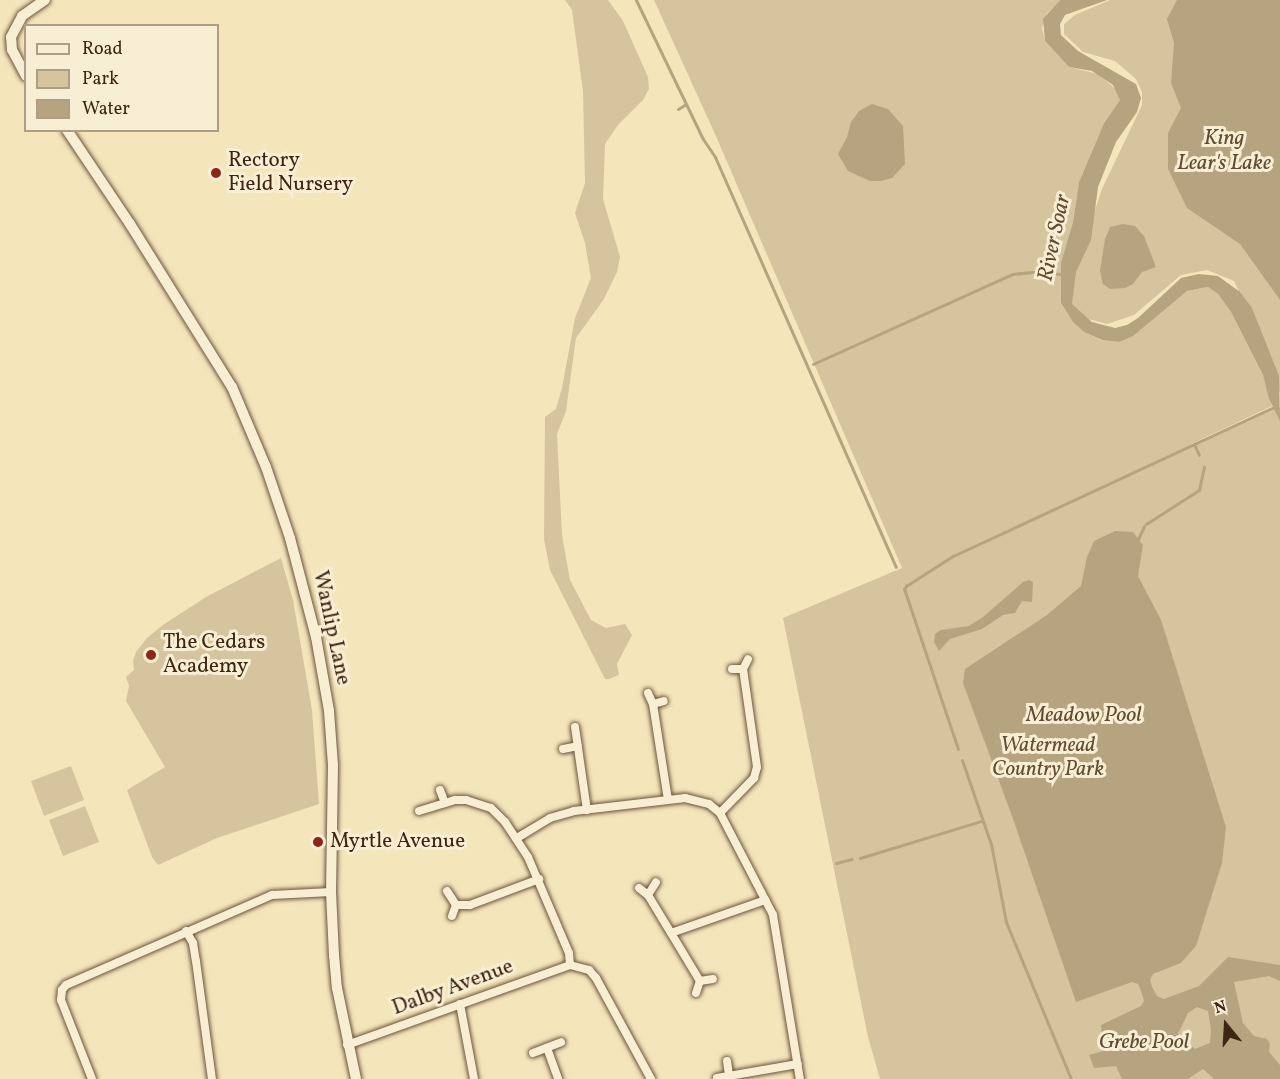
<!DOCTYPE html>
<style>
body{margin:0}
#map{position:relative;width:1280px;height:1079px;overflow:hidden;background:#f5e5bb;font-family:Vollkorn,serif}
div>[style]{position:absolute}
.green>*{inset:0;background:#d6c49e}
.water>*{inset:0;background:#b6a481}
.stream>*{height:3px;margin:-1.5px;padding:0 1.5px;transform-origin:1.5px;border-radius:1.5px;background:#b6a481}
.roads{filter:drop-shadow(0 0 2px #6b553c) drop-shadow(0 0 2px #6b553c)}
.minor>*{height:8px;margin:-4px;padding:0 4px;transform-origin:4px;border-radius:4px;background:#f8eed3}
.tertiary>*{height:10px;margin:-5px;padding:0 5px;transform-origin:5px;border-radius:5px;background:#f8eed3}
.dots>*{width:16px;height:16px;translate:-50% -50%;box-sizing:border-box;border:3px solid #f8eed3;border-radius:50%}
span{translate:-50% -50%;white-space:nowrap;text-align:center;line-height:1.15;-webkit-text-stroke:6px #f8eed3;paint-order:stroke}
.poi-label{font-size:21px;color:#3d2511}
.left{translate:0 -50%;text-align:left}
.street-label{font-size:21px;color:#3d2511}
.park-label{font-size:21px;color:#634d34;font-style:italic}
.water-label{font-size:22px;color:#614b33;font-style:italic}
.legend{position:absolute;left:24px;top:24px;width:195px;height:108px;box-sizing:border-box;background:#f8eed3;border:2px solid #ad9e85;margin:0;padding:8px 10px;list-style:none;font-size:18px;color:#3d2511}
.legend li{display:flex;align-items:center;gap:12px;height:30px}
.legend b{width:30px;border:2px solid #ad9e85}
.north{position:absolute;left:1196px;top:995px;width:60px;height:60px;-webkit-text-stroke:4px #f8eed3;paint-order:stroke;rotate:342deg;font-size:16px;font-weight:700;line-height:24px;text-align:center;color:#3d2511}
.north::after{content:'';display:block;margin:auto;width:21px;height:27px;background:#3d2511;clip-path:polygon(50% 0,100% 100%,50% 72%,0 100%)}
</style>
<div id="map">
<div class="green">
<div style="clip-path:polygon(565px 0,608px 0,623px 21px,648px 77px,649px 89px,643px 100px,618px 125px,605px 144px,603px 199px,620px 257px,617px 272px,604px 299px,576px 338px,566px 411px,557px 434px,562px 535px,570px 580px,591px 620px,606px 628px,625px 624px,632px 635px,617px 664px,619px 675px,609px 679px,605px 679px,550px 570px,544px 539px,545px 417px,556px 409px,562px 388px,575px 318px,591px 278px,585px 243px,575px 213px,585px 183px,583px 91px,572px 10px)"></div>
<div style="clip-path:polygon(654px 0,1060px 0,1047px 14px,1042px 28px,1045px 41px,1069px 67px,1098px 74px,1117px 90px,1120px 100px,1104px 123px,1079px 182px,1073px 222px,1061px 262px,1061px 303px,1073px 322px,1084px 332px,1101px 340px,1119px 342px,1187px 291px,1208px 287px,1218px 294px,1231px 312px,1263px 375px,1272px 406px,1187px 446px,1280px 407px,1280px 1079px,880px 1079px,868px 1037px,783px 618px,902px 568px,715px 134px)"></div>
<div style="clip-path:polygon(1110px 0,1280px 0,1280px 393px,1260px 338px,1234px 281px,1207px 270px,1181px 275px,1134px 315px,1107px 324px,1088px 319px,1072px 308px,1067px 295px,1102px 189px,1142px 105px,1142px 92px,1136px 79px,1115px 61px,1083px 52px,1064px 34px,1064px 24px,1075px 15px)"></div>
<div style="clip-path:polygon(281px 558px,293px 600px,312px 710px,319px 804px,217px 838px,158px 865px,152px 857px,127px 790px,165px 767px,126px 701px,129px 686px,126px 677px,134px 670px,133px 661px,136px 652px,147px 638px,163px 625px,206px 597px)"></div>
<div style="clip-path:polygon(71px 766px,84px 800px,44px 816px,31px 781px)"></div>
<div style="clip-path:polygon(85px 806px,99px 842px,63px 856px,49px 820px)"></div>
</div>
<div class="water">
<div style="clip-path:polygon(1060px 0,1107px 0,1065px 15px,1060px 24px,1061px 35px,1078px 51px,1136px 84px,1141px 98px,1137px 112px,1116px 142px,1098px 187px,1091px 240px,1076px 272px,1072px 304px,1092px 322px,1115px 328px,1127px 325px,1138px 318px,1181px 278px,1199px 274px,1218px 276px,1240px 292px,1252px 308px,1279px 376px,1280px 421px,1269px 399px,1263px 375px,1231px 312px,1218px 294px,1208px 287px,1187px 291px,1133px 336px,1119px 342px,1102px 340px,1084px 332px,1073px 322px,1061px 303px,1061px 262px,1073px 222px,1079px 182px,1104px 123px,1120px 100px,1113px 85px,1092px 71px,1069px 67px,1045px 41px,1043px 19px)"></div>
<div style="clip-path:polygon(1177px 0,1280px 0,1280px 300px,1240px 244px,1187px 208px,1168px 169px,1168px 133px,1181px 108px,1171px 83px,1174px 43px,1167px 19px)"></div>
<div style="clip-path:polygon(872px 104px,888px 109px,903px 126px,905px 164px,892px 178px,881px 181px,870px 181px,848px 171px,838px 154px,847px 137px,851px 122px,859px 111px)"></div>
<div style="clip-path:polygon(1123px 224px,1135px 226px,1144px 236px,1156px 267px,1142px 272px,1133px 284px,1125px 288px,1110px 289px,1103px 284px,1100px 271px,1105px 239px,1110px 227px)"></div>
<div style="clip-path:polygon(evenodd,1115px 531px,1133px 532px,1143px 545px,1138px 576px,1161px 620px,1226px 827px,1222px 863px,1196px 946px,1181px 963px,1153px 974px,1150px 980px,1152px 987px,1157px 996px,1164px 999px,1199px 986px,1228px 957px,1280px 965px,1280px 981px,1269px 976px,1234px 982px,1243px 1023px,1254px 1036px,1267px 1039px,1270px 1044px,1269px 1052px,1280px 1065px,1280px 1079px,1214px 1079px,1203px 1069px,1188px 1079px,1122px 1079px,1116px 1066px,1094px 1068px,1089px 1055px,1103px 1051px,1101px 1025px,1141px 1006px,1144px 1001px,1141px 991px,1138px 984px,1132px 982px,1076px 1002px,1012px 816px,963px 683px,965px 669px,1047px 615px,1081px 586px,1087px 557px,1094px 541px,1115px 531px,1197px 1007px,1208px 1011px,1211px 1030px,1210px 1043px,1195px 1049px,1178px 1034px,1188px 1013px,1197px 1007px)"></div>
<div style="clip-path:polygon(1029px 580px,1033px 582px,1032px 602px,1022px 601px,1015px 613px,1003px 615px,982px 629px,950px 639px,939px 651px,934px 642px,935px 634px,941px 630px,969px 626px,983px 617px,1023px 582px)"></div>
</div>
<div class="stream">
<div style="left:636px;top:0;width:154px;rotate:64.3deg"></div>
<div style="left:703px;top:139px;width:22px;rotate:56deg"></div>
<div style="left:715px;top:157px;width:448px;rotate:66.2deg"></div>
<div style="left:678px;top:109px;width:9px;rotate:-32deg"></div>
<div style="left:813px;top:364px;width:218px;rotate:-24.3deg"></div>
<div style="left:1012px;top:274px;width:20px;rotate:-6deg"></div>
<div style="left:1032px;top:272px;width:29px;rotate:4deg"></div>
<div style="left:1194px;top:444px;width:12px;rotate:66deg"></div>
<div style="left:1146px;top:524px;width:63px;rotate:-32.7deg"></div>
<div style="left:1199px;top:490px;width:24px;rotate:-78deg"></div>
<div style="left:1138px;top:539px;width:14px;rotate:-65deg"></div>
<div style="left:958px;top:749px;width:169px;rotate:-108.6deg"></div>
<div style="left:904px;top:589px;width:4px;rotate:-56deg"></div>
<div style="left:906px;top:586px;width:56px;rotate:-32.6deg"></div>
<div style="left:953px;top:556px;width:356px;rotate:-24.9deg"></div>
<div style="left:962px;top:760px;width:89px;rotate:71deg"></div>
<div style="left:991px;top:844px;width:79px;rotate:79.1deg"></div>
<div style="left:1006px;top:922px;width:170px;rotate:67.5deg"></div>
<div style="left:860px;top:858px;width:127px;rotate:-17deg"></div>
<div style="left:836px;top:863px;width:16px;rotate:-14deg"></div>
</div>
<div class="roads">
<div class="minor">
<div style="left:732px;top:669px;width:11px"></div>
<div style="left:648px;top:693px;width:12px;rotate:66deg"></div>
<div style="left:653px;top:704px;width:97px;rotate:81.1deg"></div>
<div style="left:653px;top:704px;width:11px;rotate:-15deg"></div>
<div style="left:575px;top:727px;width:84px;rotate:81.8deg"></div>
<div style="left:563px;top:749px;width:15px;rotate:-11deg"></div>
<div style="left:440px;top:790px;width:14px;rotate:69deg"></div>
<div style="left:419px;top:811px;width:38px;rotate:-17deg"></div>
<div style="left:455px;top:800px;width:11px"></div>
<div style="left:466px;top:800px;width:26px;rotate:18deg"></div>
<div style="left:491px;top:808px;width:20px;rotate:45deg"></div>
<div style="left:505px;top:822px;width:42px;rotate:56.7deg"></div>
<div style="left:528px;top:857px;width:104px;rotate:66.9deg"></div>
<div style="left:569px;top:953px;width:12px;rotate:85deg"></div>
<div style="left:570px;top:965px;width:20px;rotate:15deg"></div>
<div style="left:589px;top:970px;width:11px;rotate:49deg"></div>
<div style="left:596px;top:978px;width:115px;rotate:61.4deg"></div>
<div style="left:720px;top:813px;width:49px;rotate:-45.8deg"></div>
<div style="left:754px;top:778px;width:11px;rotate:-75deg"></div>
<div style="left:757px;top:767px;width:99px;rotate:-98.1deg"></div>
<div style="left:743px;top:669px;width:11px;rotate:-63deg"></div>
<div style="left:517px;top:838px;width:39px;rotate:-31deg"></div>
<div style="left:550px;top:818px;width:25px;rotate:-16deg"></div>
<div style="left:574px;top:811px;width:112px;rotate:-6.7deg"></div>
<div style="left:685px;top:798px;width:25px;rotate:14deg"></div>
<div style="left:709px;top:804px;width:14px;rotate:39deg"></div>
<div style="left:720px;top:813px;width:115px;rotate:62.5deg"></div>
<div style="left:773px;top:915px;width:166px;rotate:80.7deg"></div>
<div style="left:639px;top:888px;width:11px;rotate:38deg"></div>
<div style="left:648px;top:895px;width:44px;rotate:58.8deg"></div>
<div style="left:671px;top:933px;width:100px;rotate:-19.3deg"></div>
<div style="left:447px;top:891px;width:17px;rotate:57deg"></div>
<div style="left:456px;top:905px;width:14px"></div>
<div style="left:470px;top:905px;width:74px;rotate:-20.6deg"></div>
<div style="left:648px;top:895px;width:15px;rotate:-58deg"></div>
<div style="left:452px;top:916px;width:12px;rotate:-70deg"></div>
<div style="left:186px;top:931px;width:14px;rotate:60deg"></div>
<div style="left:193px;top:943px;width:18px;rotate:81deg"></div>
<div style="left:196px;top:961px;width:119px;rotate:82.3deg"></div>
<div style="left:671px;top:933px;width:56px;rotate:58.9deg"></div>
<div style="left:696px;top:993px;width:13px;rotate:-72deg"></div>
<div style="left:700px;top:981px;width:13px;rotate:-9deg"></div>
<div style="left:460px;top:1004px;width:76px;rotate:79.4deg"></div>
<div style="left:347px;top:1045px;width:237px;rotate:-19.7deg"></div>
<div style="left:547px;top:1048px;width:33px;rotate:70deg"></div>
<div style="left:533px;top:1053px;width:30px;rotate:-21deg"></div>
<div style="left:727px;top:1061px;width:15px;rotate:82deg"></div>
<div style="left:717px;top:1078px;width:82px;rotate:-9.8deg"></div>
<div style="left:92px;top:1079px;width:85px;rotate:-111.4deg"></div>
<div style="left:61px;top:1000px;width:10px;rotate:-84deg"></div>
<div style="left:62px;top:990px;width:6px;rotate:-51deg"></div>
<div style="left:66px;top:985px;width:225px;rotate:-23.6deg"></div>
<div style="left:272px;top:895px;width:59px;rotate:-2.9deg"></div>
</div>
<div class="tertiary">
<div style="left:26px;top:76px;width:30px;rotate:-118deg"></div>
<div style="left:12px;top:50px;width:13px;rotate:-94deg"></div>
<div style="left:11px;top:37px;width:24px;rotate:-62deg"></div>
<div style="left:22px;top:16px;width:28px;rotate:-35deg"></div>
<div style="left:67px;top:130px;width:113px;rotate:56.2deg"></div>
<div style="left:130px;top:224px;width:192px;rotate:58deg"></div>
<div style="left:232px;top:387px;width:87px;rotate:67deg"></div>
<div style="left:266px;top:467px;width:75px;rotate:71.3deg"></div>
<div style="left:290px;top:538px;width:102px;rotate:75.3deg"></div>
<div style="left:316px;top:637px;width:75px;rotate:80deg"></div>
<div style="left:329px;top:711px;width:54px;rotate:85.8deg"></div>
<div style="left:333px;top:765px;width:127px;rotate:90.9deg"></div>
<div style="left:331px;top:892px;width:63px;rotate:87.3deg"></div>
<div style="left:334px;top:955px;width:33px;rotate:85deg"></div>
<div style="left:337px;top:988px;width:93px;rotate:78.2deg"></div>
</div>
</div>
<div class="dots">
<div style="left:216px;top:173px;background:#8f2418"></div>
<div style="left:151px;top:655px;background:#8f2418"></div>
<div style="left:318px;top:842px;background:#8f2418"></div>
</div>
<div class="poi-label">
<span class="left" style="left:228px;top:173px">Rectory<br>Field Nursery</span>
<span class="left" style="left:163px;top:655px">The Cedars<br>Academy</span>
<span class="left" style="left:330px;top:842px">Myrtle Avenue</span>
</div>
<div class="street-label">
<span style="left:331px;top:628px;rotate:78deg">Wanlip Lane</span>
<span style="left:453px;top:988px;rotate:-20deg">Dalby Avenue</span>
</div>
<div class="park-label">
<span style="left:1048px;top:758px">Watermead<br>Country Park</span>
</div>
<div class="water-label">
<span style="left:1224px;top:151px">King<br>Lear's Lake</span>
<span style="left:1055px;top:238px;rotate:-78deg">River Soar</span>
<span style="left:1084px;top:716px">Meadow Pool</span>
<span style="left:1144px;top:1043px">Grebe Pool</span>
</div>
<ul class="legend">
<li><b style="height:8px;background:#f8eed3"></b>Road</li>
<li><b style="height:16px;background:#d6c49e"></b>Park</li>
<li><b style="height:16px;background:#b6a481"></b>Water</li>
</ul>
<div class="north">N</div>
</div>
